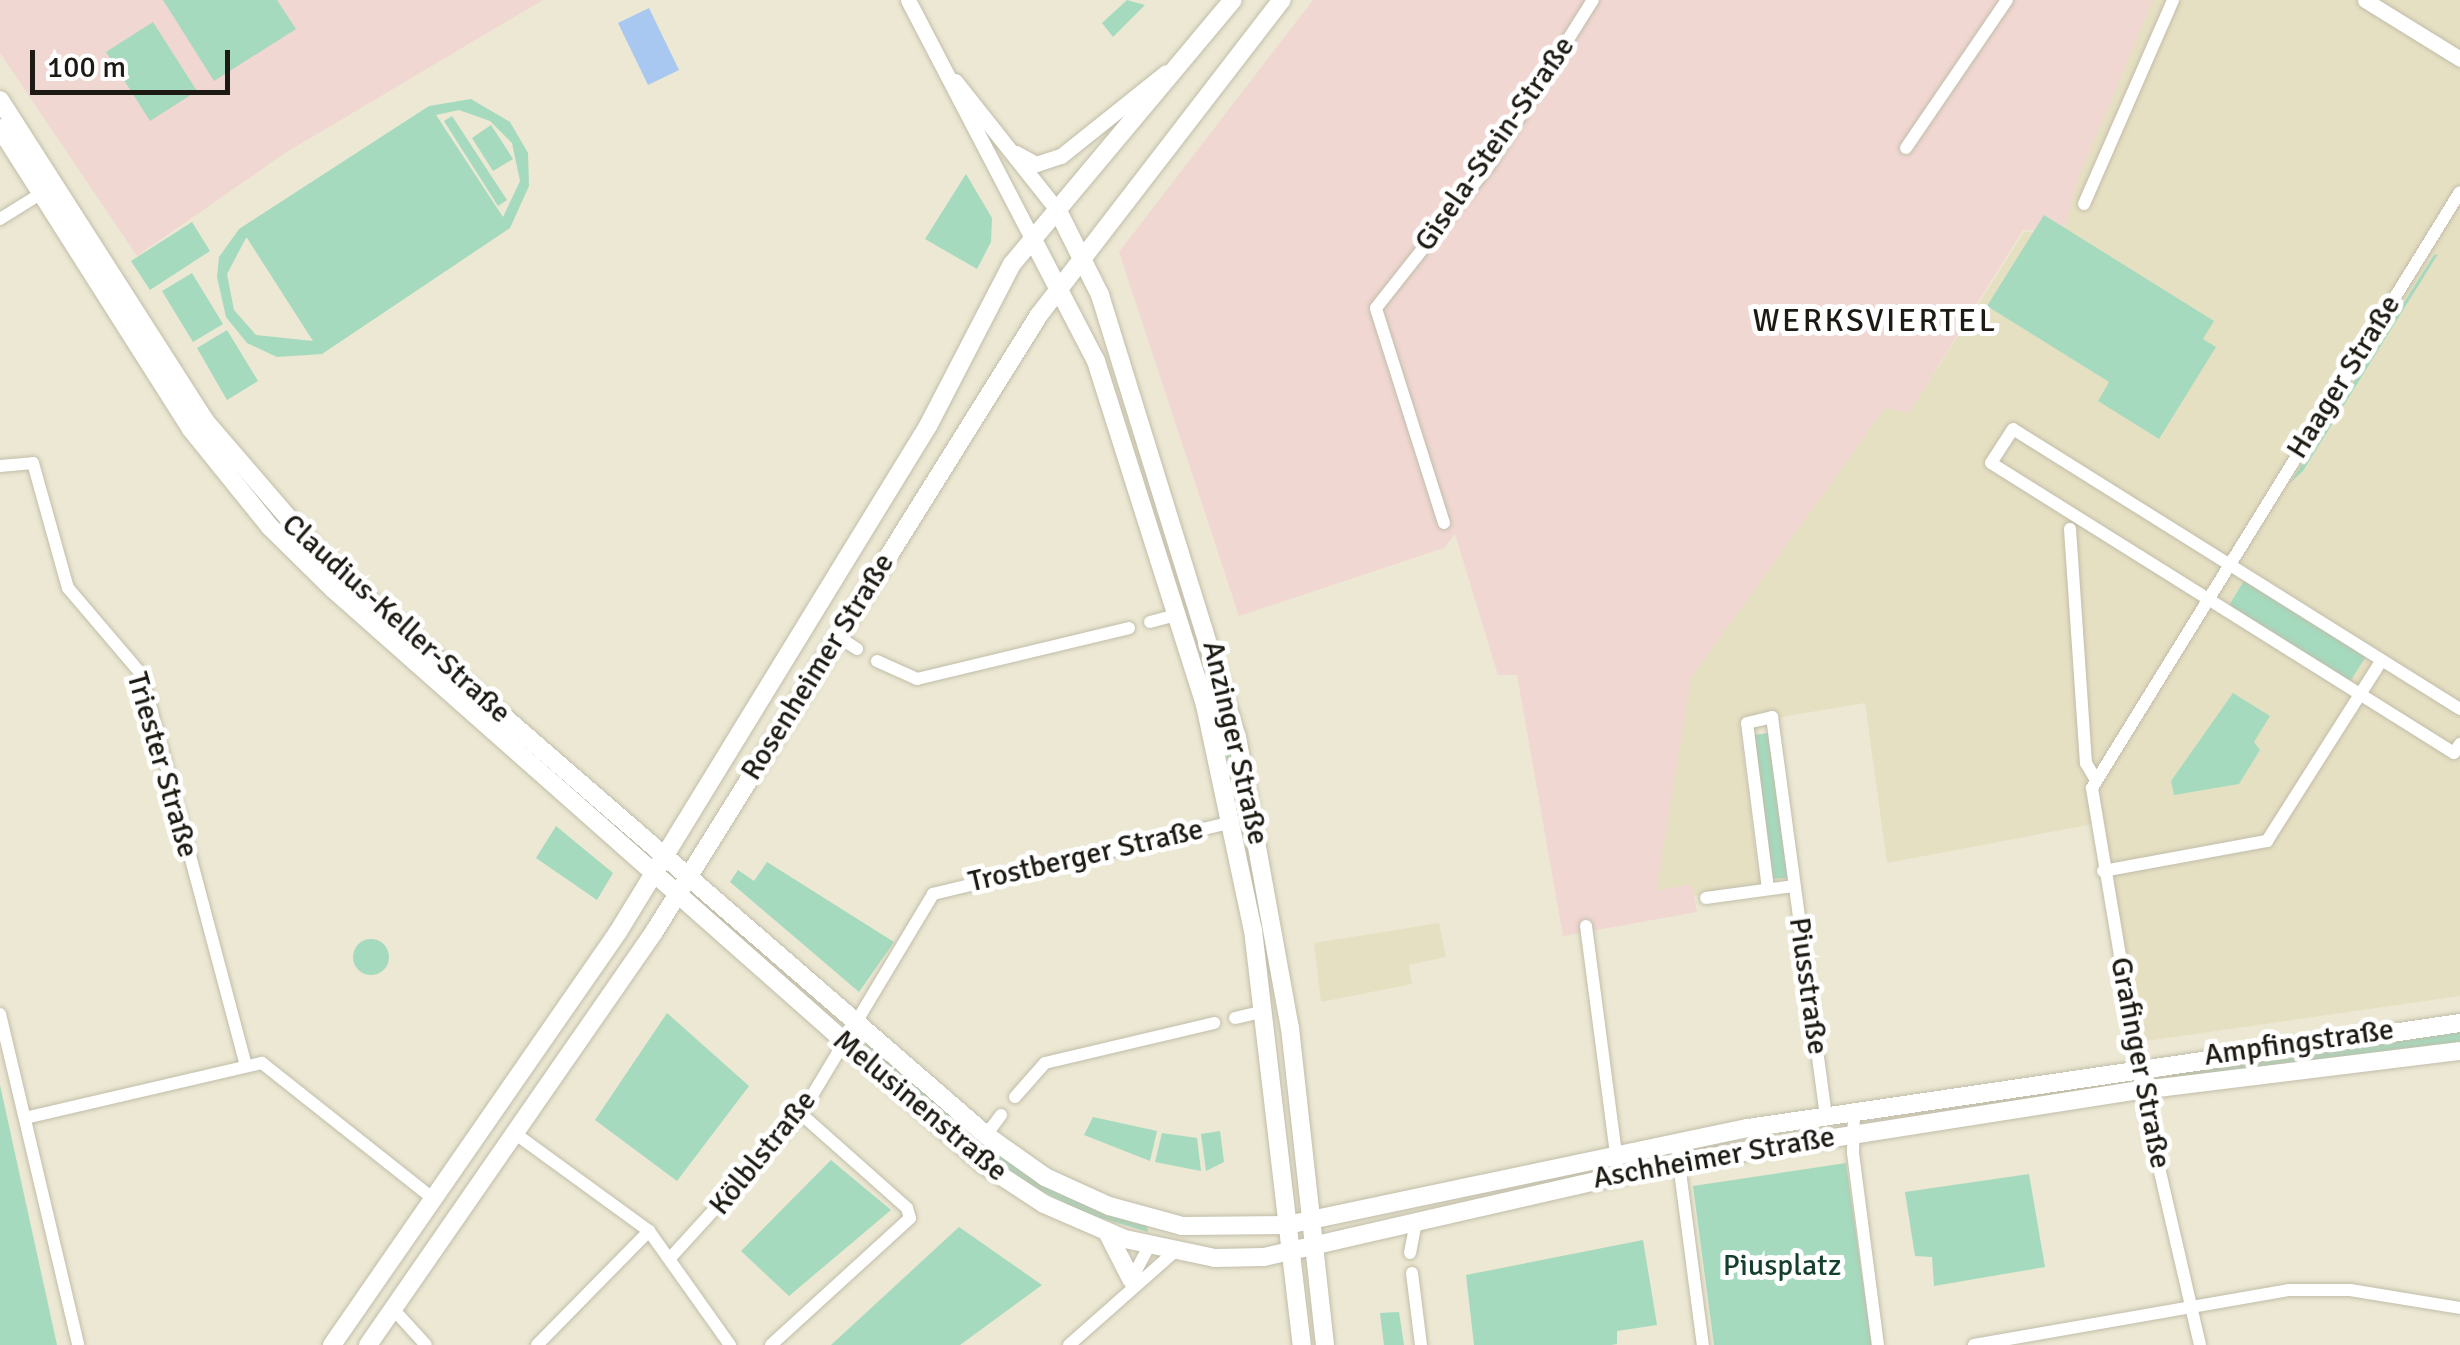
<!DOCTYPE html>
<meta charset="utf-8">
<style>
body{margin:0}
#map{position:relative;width:2460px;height:1345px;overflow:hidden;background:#ece8d3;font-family:Signika,sans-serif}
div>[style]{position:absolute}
.commercial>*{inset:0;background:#f1d7d2}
.built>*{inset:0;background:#e6e0c3}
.green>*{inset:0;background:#a5dabe}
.round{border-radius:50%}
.water>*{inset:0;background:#a8c7f1}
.roads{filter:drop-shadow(0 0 2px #c1bda9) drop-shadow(0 0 2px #c1bda9)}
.minor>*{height:12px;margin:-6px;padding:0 6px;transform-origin:6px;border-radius:6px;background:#fff}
.tertiary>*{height:15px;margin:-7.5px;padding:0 7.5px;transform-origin:7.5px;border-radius:7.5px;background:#fff}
.secondary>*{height:18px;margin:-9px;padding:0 9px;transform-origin:9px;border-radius:9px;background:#fff}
span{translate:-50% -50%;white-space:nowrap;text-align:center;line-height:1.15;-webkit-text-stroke:10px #fff;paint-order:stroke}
.street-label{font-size:30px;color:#1c1a12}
.park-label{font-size:30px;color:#143f2c}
.neighbourhood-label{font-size:32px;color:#1c1a12;letter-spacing:2.5px}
.scale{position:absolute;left:30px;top:50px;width:200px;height:45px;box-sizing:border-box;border:5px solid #1c1a12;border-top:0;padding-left:12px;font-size:30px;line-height:35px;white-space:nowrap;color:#1c1a12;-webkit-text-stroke:8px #fff;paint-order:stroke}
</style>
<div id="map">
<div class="commercial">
<div style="clip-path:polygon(0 0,543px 0,285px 153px,137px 256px,0 53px)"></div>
<div style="clip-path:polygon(1313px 0,2153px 0,2062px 232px,2023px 230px,1909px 413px,1885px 409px,1691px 678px,1657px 890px,1692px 884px,1697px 912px,1563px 936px,1517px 675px,1498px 675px,1455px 534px,1444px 548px,1239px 616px,1119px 252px)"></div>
</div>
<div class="built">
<div style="clip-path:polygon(2153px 0,2460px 0,2460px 996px,2139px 1042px,2093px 824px,1887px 863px,1865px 703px,1739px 724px,1758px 874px,1795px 879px,1694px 896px,1691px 884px,1656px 891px,1691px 678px,1885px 408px,1909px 413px,2024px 232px,2033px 232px,2044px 215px,2065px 227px,2077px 181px)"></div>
<div style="clip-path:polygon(1439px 923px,1446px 957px,1409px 965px,1412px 984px,1321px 1002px,1314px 943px)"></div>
</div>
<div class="green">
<div style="clip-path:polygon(163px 0,277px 0,296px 29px,214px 81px)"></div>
<div style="clip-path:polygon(1127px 0,1145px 5px,1113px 37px,1102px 23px)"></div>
<div style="clip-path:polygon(153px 22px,197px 91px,150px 121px,106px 52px)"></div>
<div style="clip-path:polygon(evenodd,471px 99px,510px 122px,528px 153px,529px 186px,510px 228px,322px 354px,277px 357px,247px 343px,226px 317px,217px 277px,219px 257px,239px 229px,429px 106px,471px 99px,459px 110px,490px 121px,512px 143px,520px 181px,503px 217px,436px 115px,459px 110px,471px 99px,246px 238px,247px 238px,313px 341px,256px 335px,234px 310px,227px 274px,246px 238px)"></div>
<div style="clip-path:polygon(452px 116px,507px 200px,498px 206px,444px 121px)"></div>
<div style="clip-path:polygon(491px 125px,513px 159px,493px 171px,472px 138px)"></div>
<div style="clip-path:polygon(966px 174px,992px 218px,991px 242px,977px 269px,925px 239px)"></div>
<div style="clip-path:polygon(2044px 215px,2214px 321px,2203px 339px,2216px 347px,2159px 439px,2098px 401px,2109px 382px,1987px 306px)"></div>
<div style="clip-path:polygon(192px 222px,210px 251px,150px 290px,131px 261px)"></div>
<div style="clip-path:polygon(2438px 254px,2303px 471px,2290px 483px,2434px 255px)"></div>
<div style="clip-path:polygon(192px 273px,223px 324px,193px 342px,162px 291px)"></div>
<div style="clip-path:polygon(227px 330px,258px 381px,227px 400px,197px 348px)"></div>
<div style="clip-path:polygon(2245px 579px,2367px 655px,2349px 683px,2228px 607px)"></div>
<div style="clip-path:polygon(1208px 653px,1239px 773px,1249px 841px,1200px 657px)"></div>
<div style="clip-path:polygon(2233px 693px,2270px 716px,2254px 742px,2260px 750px,2239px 784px,2174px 795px,2171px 781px)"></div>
<div style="clip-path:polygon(1776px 732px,1794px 877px,1772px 879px,1754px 735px)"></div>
<div style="clip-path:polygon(556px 826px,613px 873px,597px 900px,536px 858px)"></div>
<div style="clip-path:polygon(767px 862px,894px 942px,859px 992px,730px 882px,738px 870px,754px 881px)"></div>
<div class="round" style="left:353px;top:939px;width:36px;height:36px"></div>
<div style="clip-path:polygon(667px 1013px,749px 1086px,677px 1181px,595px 1120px)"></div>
<div style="clip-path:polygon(2460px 1030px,2460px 1043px,2172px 1078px,2171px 1069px)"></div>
<div style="clip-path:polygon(870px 1043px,1087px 1205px,1147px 1225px,1148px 1232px,1084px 1213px,1015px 1177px,864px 1050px)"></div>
<div style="clip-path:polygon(0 1085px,57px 1345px,0 1345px)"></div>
<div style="clip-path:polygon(1093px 1117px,1157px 1131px,1150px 1161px,1084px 1135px)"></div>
<div style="clip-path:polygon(1220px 1131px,1224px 1162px,1206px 1171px,1201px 1134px)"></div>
<div style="clip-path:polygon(1162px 1133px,1197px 1138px,1201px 1171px,1155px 1162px)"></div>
<div style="clip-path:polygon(831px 1160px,891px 1210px,789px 1296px,741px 1251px)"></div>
<div style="clip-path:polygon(1846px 1163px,1872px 1345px,1714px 1345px,1693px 1186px)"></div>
<div style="clip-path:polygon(2029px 1174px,2045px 1267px,1934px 1286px,1932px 1257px,1915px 1256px,1905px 1192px)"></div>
<div style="clip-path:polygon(959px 1227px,1042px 1285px,960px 1345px,831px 1345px)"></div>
<div style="clip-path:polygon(1643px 1240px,1657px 1325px,1617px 1331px,1617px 1344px,1611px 1345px,1474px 1345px,1466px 1275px)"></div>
<div style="clip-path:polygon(1399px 1312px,1404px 1345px,1384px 1345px,1380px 1313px)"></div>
</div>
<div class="water">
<div style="clip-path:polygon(649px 8px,679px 70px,648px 85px,618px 23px)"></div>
</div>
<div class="roads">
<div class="minor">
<div style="left:1906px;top:148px;width:179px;rotate:-55.7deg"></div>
<div style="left:2084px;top:204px;width:223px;rotate:-66.4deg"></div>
<div style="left:0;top:219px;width:53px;rotate:-31.9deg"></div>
<div style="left:0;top:466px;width:33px;rotate:-5deg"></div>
<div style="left:33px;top:463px;width:130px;rotate:74.4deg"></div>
<div style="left:68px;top:588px;width:114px;rotate:49.6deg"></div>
<div style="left:142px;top:675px;width:401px;rotate:75.1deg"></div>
<div style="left:1444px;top:523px;width:225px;rotate:-107.6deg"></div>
<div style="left:1376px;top:308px;width:182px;rotate:-51.7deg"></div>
<div style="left:1489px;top:165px;width:195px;rotate:-57.8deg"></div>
<div style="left:2070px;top:529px;width:235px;rotate:86.1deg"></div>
<div style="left:2086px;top:763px;width:20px;rotate:60deg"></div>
<div style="left:1150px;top:622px;width:30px;rotate:-15deg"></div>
<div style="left:837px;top:636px;width:24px;rotate:33deg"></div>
<div style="left:877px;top:661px;width:44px;rotate:24.2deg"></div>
<div style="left:917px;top:679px;width:218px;rotate:-13.5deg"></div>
<div style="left:2460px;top:709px;width:527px;rotate:-147.94deg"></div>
<div style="left:2013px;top:429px;width:40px;rotate:122.9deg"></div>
<div style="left:1991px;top:463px;width:546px;rotate:32.06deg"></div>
<div style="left:2454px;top:753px;width:11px;rotate:-56deg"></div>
<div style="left:2103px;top:871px;width:167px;rotate:-10.4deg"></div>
<div style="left:2267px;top:841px;width:214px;rotate:-57.6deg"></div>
<div style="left:1768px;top:889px;width:167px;rotate:-97.2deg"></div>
<div style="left:1747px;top:723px;width:26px;rotate:-13deg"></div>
<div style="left:1772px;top:717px;width:402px;rotate:82.3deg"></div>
<div style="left:1706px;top:898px;width:89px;rotate:-7.8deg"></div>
<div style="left:1586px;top:926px;width:238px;rotate:82.5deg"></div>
<div style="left:0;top:1014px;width:340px;rotate:76.7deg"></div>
<div style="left:1235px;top:1018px;width:31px;rotate:-13deg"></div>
<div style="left:1015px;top:1097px;width:45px;rotate:-48.6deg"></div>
<div style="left:1045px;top:1063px;width:174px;rotate:-13.3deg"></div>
<div style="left:1854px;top:1111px;width:42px;rotate:91.4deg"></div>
<div style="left:1853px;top:1153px;width:194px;rotate:82.6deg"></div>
<div style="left:25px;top:1118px;width:243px;rotate:-13.1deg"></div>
<div style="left:262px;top:1063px;width:221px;rotate:38.4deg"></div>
<div style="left:517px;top:1135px;width:163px;rotate:36deg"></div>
<div style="left:649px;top:1231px;width:140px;rotate:54.6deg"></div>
<div style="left:986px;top:1135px;width:25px;rotate:-53deg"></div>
<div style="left:1676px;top:1141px;width:206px;rotate:82.5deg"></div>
<div style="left:1410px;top:1253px;width:32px;rotate:-79deg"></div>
<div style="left:672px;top:1256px;width:192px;rotate:-47.7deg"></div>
<div style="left:801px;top:1114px;width:257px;rotate:-59deg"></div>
<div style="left:933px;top:894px;width:308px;rotate:-13.5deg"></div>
<div style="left:1412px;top:1273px;width:73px;rotate:82.9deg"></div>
<div style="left:1130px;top:1282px;width:40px;rotate:-62deg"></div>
<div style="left:394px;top:1310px;width:47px;rotate:47.6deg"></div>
<div style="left:537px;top:1345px;width:160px;rotate:-45.5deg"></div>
<div style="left:771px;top:1345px;width:188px;rotate:-42.4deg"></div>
<div style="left:910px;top:1218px;width:10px;rotate:-107deg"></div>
<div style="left:907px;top:1208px;width:142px;rotate:-138.4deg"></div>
<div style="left:1069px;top:1345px;width:140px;rotate:-41.5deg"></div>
<div style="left:1974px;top:1345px;width:319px;rotate:-9.9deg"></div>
<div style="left:2288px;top:1290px;width:62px"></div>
<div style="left:2350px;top:1290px;width:111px;rotate:9.3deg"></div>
<div style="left:2200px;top:1345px;width:240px;rotate:-103deg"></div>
<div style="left:2146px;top:1111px;width:327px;rotate:-99.5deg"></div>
<div style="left:2092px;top:788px;width:700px;rotate:-58.31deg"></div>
</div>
<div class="tertiary">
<div style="left:908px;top:0;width:271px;rotate:62.5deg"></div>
<div style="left:2365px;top:0;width:112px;rotate:31.8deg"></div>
<div style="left:955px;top:81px;width:166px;rotate:51.6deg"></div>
<div style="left:1016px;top:153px;width:23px;rotate:29deg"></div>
<div style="left:1036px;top:164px;width:26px;rotate:-18deg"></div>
<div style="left:1061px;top:156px;width:134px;rotate:-38.7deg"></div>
</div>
<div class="secondary">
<div style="left:0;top:100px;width:381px;rotate:57.4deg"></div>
<div style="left:205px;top:421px;width:190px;rotate:49.3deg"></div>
<div style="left:329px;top:565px;width:870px;rotate:40.94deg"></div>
<div style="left:986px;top:1135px;width:72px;rotate:35.4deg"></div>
<div style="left:1045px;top:1177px;width:70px;rotate:24.4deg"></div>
<div style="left:1109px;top:1206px;width:76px;rotate:15.3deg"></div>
<div style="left:1182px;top:1226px;width:105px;rotate:-0.5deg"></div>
<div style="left:1287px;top:1225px;width:471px;rotate:-11.9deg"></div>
<div style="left:1748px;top:1128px;width:720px;rotate:-8.39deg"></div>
<div style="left:0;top:128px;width:356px;rotate:57.6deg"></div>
<div style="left:191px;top:429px;width:126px;rotate:51.1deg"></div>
<div style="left:270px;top:527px;width:88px;rotate:44.5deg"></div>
<div style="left:333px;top:589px;width:868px;rotate:41.5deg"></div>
<div style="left:983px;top:1164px;width:73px;rotate:33.3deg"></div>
<div style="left:1044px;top:1204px;width:88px;rotate:23.4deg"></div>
<div style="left:1125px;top:1239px;width:92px;rotate:11.9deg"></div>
<div style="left:1215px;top:1258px;width:49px;rotate:-1.2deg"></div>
<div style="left:1264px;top:1257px;width:427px;rotate:-12.9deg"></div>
<div style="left:1680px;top:1162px;width:468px;rotate:-8.9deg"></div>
<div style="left:2142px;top:1090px;width:320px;rotate:-7deg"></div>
<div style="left:1058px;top:211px;width:94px;rotate:63.4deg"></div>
<div style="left:1100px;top:295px;width:463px;rotate:72.8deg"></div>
<div style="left:1237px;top:737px;width:296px;rotate:79.7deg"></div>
<div style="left:1290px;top:1028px;width:319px;rotate:83.7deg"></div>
<div style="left:1033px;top:240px;width:136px;rotate:62.5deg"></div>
<div style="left:1096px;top:361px;width:361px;rotate:72.4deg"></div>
<div style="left:1205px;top:705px;width:230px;rotate:78deg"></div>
<div style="left:1253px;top:930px;width:418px;rotate:83.3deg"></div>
<div style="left:1107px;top:1232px;width:53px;rotate:62.9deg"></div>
<div style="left:332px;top:1345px;width:502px;rotate:-55.3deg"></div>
<div style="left:618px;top:932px;width:593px;rotate:-58.51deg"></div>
<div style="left:928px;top:426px;width:182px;rotate:-62.6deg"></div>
<div style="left:1012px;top:264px;width:344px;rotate:-50.1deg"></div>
<div style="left:368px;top:1345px;width:502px;rotate:-55.3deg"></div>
<div style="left:654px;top:932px;width:727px;rotate:-58.04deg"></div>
<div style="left:1039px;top:315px;width:398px;rotate:-52.4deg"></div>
</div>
</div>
<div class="street-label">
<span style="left:1495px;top:144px;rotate:-55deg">Gisela-Stein-Straße</span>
<span style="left:2344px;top:377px;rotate:-58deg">Haager Straße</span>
<span style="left:396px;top:619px;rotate:42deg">Claudius-Keller-Straße</span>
<span style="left:818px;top:667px;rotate:-58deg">Rosenheimer Straße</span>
<span style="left:1235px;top:743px;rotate:77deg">Anzinger Straße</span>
<span style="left:162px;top:765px;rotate:74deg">Triester Straße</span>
<span style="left:1086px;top:856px;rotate:-13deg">Trostberger Straße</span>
<span style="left:1808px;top:986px;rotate:82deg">Piusstraße</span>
<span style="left:2299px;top:1043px;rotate:-8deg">Ampfingstraße</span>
<span style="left:2140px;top:1063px;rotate:79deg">Grafinger Straße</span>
<span style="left:920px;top:1106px;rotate:40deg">Melusinenstraße</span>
<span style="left:763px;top:1153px;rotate:-51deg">Kölblstraße</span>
<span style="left:1714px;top:1158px;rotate:-10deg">Aschheimer Straße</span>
</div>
<div class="park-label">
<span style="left:1782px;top:1266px">Piusplatz</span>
</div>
<div class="neighbourhood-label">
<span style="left:1875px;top:321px">WERKSVIERTEL</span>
</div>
<div class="scale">100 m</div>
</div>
